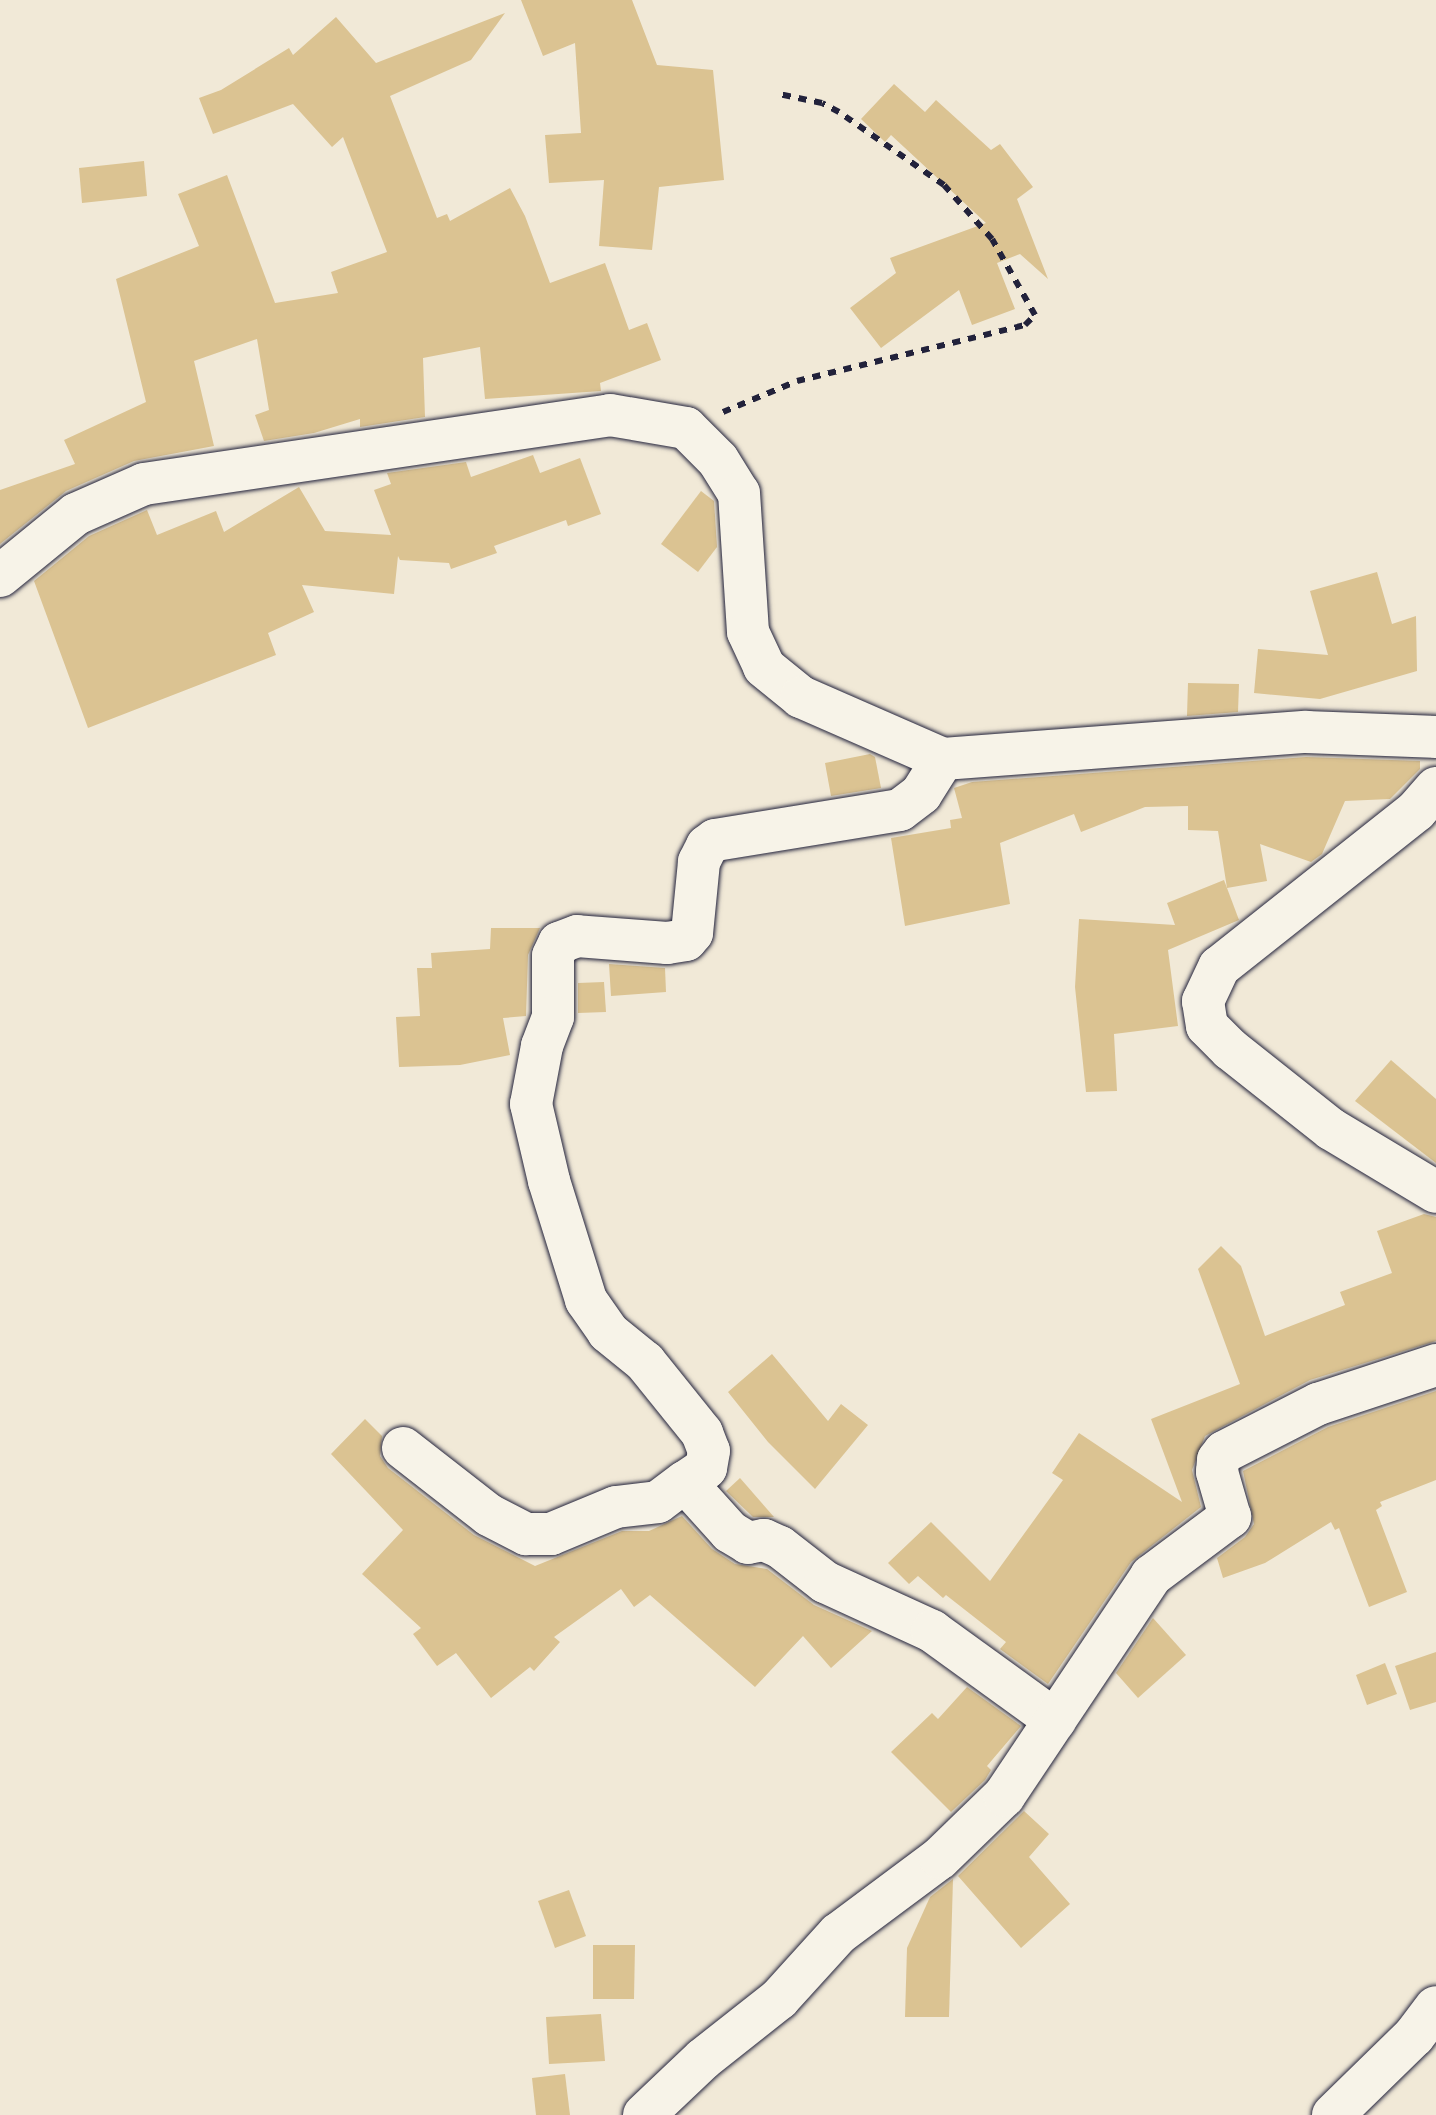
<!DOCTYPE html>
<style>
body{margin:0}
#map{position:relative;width:1436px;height:2115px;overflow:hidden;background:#f1e9d7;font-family:Sriracha,sans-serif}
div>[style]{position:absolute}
.building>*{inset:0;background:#dbc392}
.path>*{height:6px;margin-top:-3px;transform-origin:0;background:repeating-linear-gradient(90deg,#22223b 0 8px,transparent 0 16px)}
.roads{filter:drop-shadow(0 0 2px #22223b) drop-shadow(0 0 2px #22223b)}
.minor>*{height:42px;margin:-21px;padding:0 21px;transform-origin:21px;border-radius:21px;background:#f7f3e8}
span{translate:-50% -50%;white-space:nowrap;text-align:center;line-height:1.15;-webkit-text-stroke:8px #f7f3e8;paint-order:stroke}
</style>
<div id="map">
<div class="building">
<div style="clip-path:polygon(521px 0,632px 0,657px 65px,713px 70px,724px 180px,659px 187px,652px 250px,599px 246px,604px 180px,549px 183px,545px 135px,581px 133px,575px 43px,543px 56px)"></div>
<div style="clip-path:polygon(505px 13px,471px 60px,390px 96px,437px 218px,447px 214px,450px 221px,510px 188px,525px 216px,550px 283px,605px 263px,629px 330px,647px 323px,661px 360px,600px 383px,601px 391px,485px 399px,480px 347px,423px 358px,425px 417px,360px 427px,360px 419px,314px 433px,264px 441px,255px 415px,269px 410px,257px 339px,194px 361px,214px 446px,134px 461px,66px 491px,0 544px,0 490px,75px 464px,64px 440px,146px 402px,116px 279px,199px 246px,178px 194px,227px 175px,275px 303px,338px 293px,331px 272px,387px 252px,343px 137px,332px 147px,293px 104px,213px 134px,199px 98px,221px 90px,289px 48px,293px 55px,336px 17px,376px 63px)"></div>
<div style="clip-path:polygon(894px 84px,925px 112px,936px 100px,991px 150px,1000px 144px,1033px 187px,1017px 199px,1048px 279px,1020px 254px,997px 263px,1015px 309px,972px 325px,959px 290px,881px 348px,850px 308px,896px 273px,890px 258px,986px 223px,891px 135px,885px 142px,861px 119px)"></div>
<div style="clip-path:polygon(144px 161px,147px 196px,82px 203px,79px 168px)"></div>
<div style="clip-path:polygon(533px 455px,540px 473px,580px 458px,601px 514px,568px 526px,566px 520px,494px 546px,497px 553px,451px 569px,449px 563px,400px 560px,398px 556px,394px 594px,302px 585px,314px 612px,268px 633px,276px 655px,88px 728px,34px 581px,89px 536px,147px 510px,157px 535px,216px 511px,224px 532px,299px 487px,325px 531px,391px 535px,374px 490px,391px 484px,387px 473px,466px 462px,471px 477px)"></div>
<div style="clip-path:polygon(701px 491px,714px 501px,717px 547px,698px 572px,661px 544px)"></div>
<div style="clip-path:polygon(1377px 572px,1392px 624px,1416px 616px,1417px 671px,1320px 699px,1254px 693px,1258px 649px,1328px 655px,1310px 591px)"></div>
<div style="clip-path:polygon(1188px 683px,1239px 684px,1238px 712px,1187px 716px)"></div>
<div style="clip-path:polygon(870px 754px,875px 757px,881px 788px,831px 796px,825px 763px)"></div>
<div style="clip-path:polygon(1306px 757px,1420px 761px,1420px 769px,1390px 799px,1345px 801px,1322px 854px,1311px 862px,1260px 844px,1267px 881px,1227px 888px,1218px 831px,1188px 830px,1188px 806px,1145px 807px,1081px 832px,1074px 814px,1000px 843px,1010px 904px,905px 926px,891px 838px,951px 828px,950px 820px,962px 818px,954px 788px,972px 782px)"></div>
<div style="clip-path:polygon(1224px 880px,1239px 920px,1168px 950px,1178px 1026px,1114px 1034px,1117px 1091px,1086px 1092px,1075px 987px,1079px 919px,1175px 925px,1167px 903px)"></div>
<div style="clip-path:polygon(491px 928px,540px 928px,528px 955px,526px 1016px,503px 1018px,510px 1055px,460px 1065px,399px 1067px,396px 1017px,420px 1016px,417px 968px,432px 968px,431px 953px,490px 949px)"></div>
<div style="clip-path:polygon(609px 964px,665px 968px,666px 992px,611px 996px)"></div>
<div style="clip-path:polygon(604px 982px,606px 1012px,578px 1013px,578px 983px)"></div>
<div style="clip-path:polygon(1391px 1060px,1436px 1099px,1436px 1163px,1355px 1101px)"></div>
<div style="clip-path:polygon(1424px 1214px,1436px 1217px,1436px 1341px,1310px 1380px,1205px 1436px,1192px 1470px,1201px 1507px,1131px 1562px,1048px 1684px,1000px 1649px,1006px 1642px,946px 1595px,943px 1598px,918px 1576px,909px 1584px,888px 1563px,931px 1522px,990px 1581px,1063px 1480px,1052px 1473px,1079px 1433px,1182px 1502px,1151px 1419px,1240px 1384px,1198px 1269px,1221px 1246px,1241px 1266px,1265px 1336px,1345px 1305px,1340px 1292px,1392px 1273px,1377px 1231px)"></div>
<div style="clip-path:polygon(772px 1354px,828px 1421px,841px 1404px,868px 1425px,815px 1489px,768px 1442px,728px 1392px)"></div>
<div style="clip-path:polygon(1436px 1391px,1436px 1480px,1380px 1502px,1382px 1506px,1376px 1510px,1407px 1592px,1369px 1607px,1339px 1528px,1335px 1530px,1331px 1522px,1265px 1563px,1223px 1578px,1217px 1558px,1245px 1537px,1254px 1524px,1243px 1471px,1328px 1427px)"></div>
<div style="clip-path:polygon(365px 1419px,382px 1436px,380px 1456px,388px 1468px,474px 1535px,535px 1566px,622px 1531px,649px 1531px,682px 1516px,712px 1549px,735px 1564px,767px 1569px,814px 1605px,872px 1631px,831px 1668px,803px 1636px,755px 1687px,650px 1595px,634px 1607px,621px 1589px,554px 1637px,560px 1642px,534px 1671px,530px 1667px,491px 1698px,456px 1653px,437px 1666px,413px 1634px,421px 1628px,362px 1574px,403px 1530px,331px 1454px)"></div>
<div style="clip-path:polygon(740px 1478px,774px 1517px,753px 1517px,726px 1491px)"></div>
<div style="clip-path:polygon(1153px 1618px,1186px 1655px,1138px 1698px,1116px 1673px)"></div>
<div style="clip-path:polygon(1436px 1652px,1436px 1702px,1410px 1710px,1395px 1666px)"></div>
<div style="clip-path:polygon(1385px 1663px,1397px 1694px,1367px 1705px,1356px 1675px)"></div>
<div style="clip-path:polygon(967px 1687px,1021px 1726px,987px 1766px,991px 1770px,985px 1780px,951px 1812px,891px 1752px,932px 1713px,938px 1719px)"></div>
<div style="clip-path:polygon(1024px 1811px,1049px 1834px,1029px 1857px,1070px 1904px,1021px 1948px,958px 1876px)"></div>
<div style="clip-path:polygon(953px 1879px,949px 2017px,905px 2017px,907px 1948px,930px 1897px)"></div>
<div style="clip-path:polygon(569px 1890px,586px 1936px,555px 1948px,538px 1901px)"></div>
<div style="clip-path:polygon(593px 1945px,635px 1945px,634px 1999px,593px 1999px)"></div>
<div style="clip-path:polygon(601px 2014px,605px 2061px,549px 2064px,546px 2017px)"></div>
<div style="clip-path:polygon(565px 2074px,570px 2115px,536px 2115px,532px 2078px)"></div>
</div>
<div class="path">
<div style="left:723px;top:412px;width:80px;rotate:-22.7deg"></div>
<div style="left:797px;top:381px;width:235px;rotate:-13.8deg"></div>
<div style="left:1025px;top:325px;width:14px;rotate:-45deg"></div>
<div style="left:1035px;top:315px;width:87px;rotate:-119.5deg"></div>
<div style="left:992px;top:239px;width:72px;rotate:-131.6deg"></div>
<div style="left:944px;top:185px;width:128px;rotate:-145.2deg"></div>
<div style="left:839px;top:112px;width:19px;rotate:-152deg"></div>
<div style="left:822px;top:103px;width:44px;rotate:-168.2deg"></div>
</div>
<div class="roads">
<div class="minor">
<div style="left:0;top:576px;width:98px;rotate:-39.2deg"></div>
<div style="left:76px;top:514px;width:74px;rotate:-23.8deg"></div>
<div style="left:144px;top:484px;width:471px;rotate:-8.4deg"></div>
<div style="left:610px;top:415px;width:77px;rotate:9.7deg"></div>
<div style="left:686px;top:428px;width:45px;rotate:45deg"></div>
<div style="left:718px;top:460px;width:39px;rotate:58deg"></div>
<div style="left:739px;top:493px;width:139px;rotate:86.3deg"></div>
<div style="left:748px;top:632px;width:38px;rotate:65deg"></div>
<div style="left:764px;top:667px;width:48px;rotate:39deg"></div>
<div style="left:801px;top:697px;width:155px;rotate:23.6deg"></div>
<div style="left:943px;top:759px;width:364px;rotate:-4.3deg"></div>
<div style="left:1306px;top:732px;width:130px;rotate:2.2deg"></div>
<div style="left:943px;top:759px;width:41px;rotate:122.2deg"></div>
<div style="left:921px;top:794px;width:26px;rotate:143deg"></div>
<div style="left:900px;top:810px;width:187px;rotate:170.8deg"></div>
<div style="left:715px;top:840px;width:10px;rotate:143deg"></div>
<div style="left:707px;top:846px;width:18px;rotate:117deg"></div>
<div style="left:699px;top:862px;width:71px;rotate:95.6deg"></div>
<div style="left:692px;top:933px;width:9px;rotate:131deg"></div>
<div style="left:686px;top:940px;width:19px;rotate:171deg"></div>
<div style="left:667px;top:943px;width:90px;rotate:-175.6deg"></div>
<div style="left:577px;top:936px;width:19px;rotate:159deg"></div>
<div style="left:559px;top:943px;width:14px;rotate:115deg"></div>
<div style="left:553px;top:956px;width:61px;rotate:90deg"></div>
<div style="left:553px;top:1017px;width:31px;rotate:111deg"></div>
<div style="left:542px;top:1046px;width:59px;rotate:100.7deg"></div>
<div style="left:531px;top:1104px;width:79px;rotate:76.8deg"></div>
<div style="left:549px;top:1181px;width:125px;rotate:72.7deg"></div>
<div style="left:586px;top:1300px;width:39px;rotate:55deg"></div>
<div style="left:608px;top:1332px;width:48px;rotate:39deg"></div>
<div style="left:645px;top:1362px;width:91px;rotate:51.2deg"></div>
<div style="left:702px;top:1433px;width:19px;rotate:69deg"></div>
<div style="left:709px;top:1451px;width:17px;rotate:100deg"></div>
<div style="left:706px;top:1468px;width:25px;rotate:146deg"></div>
<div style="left:685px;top:1482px;width:67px;rotate:48deg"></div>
<div style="left:730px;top:1532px;width:21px;rotate:31deg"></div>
<div style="left:748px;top:1543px;width:16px;rotate:-11deg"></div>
<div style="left:764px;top:1540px;width:17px;rotate:24deg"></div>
<div style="left:780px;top:1547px;width:57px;rotate:37.9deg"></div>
<div style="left:825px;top:1582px;width:118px;rotate:24.6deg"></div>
<div style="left:932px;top:1631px;width:152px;rotate:35.9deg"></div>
<div style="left:1436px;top:788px;width:30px;rotate:131deg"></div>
<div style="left:1416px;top:811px;width:251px;rotate:141.6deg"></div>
<div style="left:1219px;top:967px;width:38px;rotate:115deg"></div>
<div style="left:1203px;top:1001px;width:25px;rotate:81deg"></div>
<div style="left:1207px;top:1026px;width:33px;rotate:45deg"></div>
<div style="left:1230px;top:1049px;width:129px;rotate:38.4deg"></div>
<div style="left:1331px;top:1129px;width:122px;rotate:31deg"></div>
<div style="left:403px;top:1448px;width:109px;rotate:37.9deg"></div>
<div style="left:489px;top:1515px;width:42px;rotate:27.2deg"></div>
<div style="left:526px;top:1534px;width:25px"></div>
<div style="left:551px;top:1534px;width:70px;rotate:-22.6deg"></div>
<div style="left:616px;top:1507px;width:42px;rotate:-6.8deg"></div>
<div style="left:658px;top:1502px;width:34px;rotate:-37deg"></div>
<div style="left:644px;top:2115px;width:81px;rotate:-43.5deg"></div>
<div style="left:703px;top:2059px;width:97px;rotate:-38.3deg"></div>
<div style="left:779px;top:1999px;width:88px;rotate:-47.8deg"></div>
<div style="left:838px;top:1934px;width:127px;rotate:-36.7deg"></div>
<div style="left:940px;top:1858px;width:89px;rotate:-44.1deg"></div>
<div style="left:1004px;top:1796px;width:265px;rotate:-56.2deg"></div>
<div style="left:1151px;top:1576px;width:99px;rotate:-36.8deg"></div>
<div style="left:1230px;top:1517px;width:47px;rotate:-106.1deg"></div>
<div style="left:1217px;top:1472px;width:12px;rotate:-85deg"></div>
<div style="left:1218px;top:1460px;width:10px;rotate:-53deg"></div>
<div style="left:1224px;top:1452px;width:106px;rotate:-27.1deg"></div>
<div style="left:1318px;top:1404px;width:124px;rotate:-18.3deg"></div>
<div style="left:1333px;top:2115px;width:113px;rotate:-44.3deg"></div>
<div style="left:1414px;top:2036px;width:36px;rotate:-53deg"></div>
</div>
</div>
</div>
